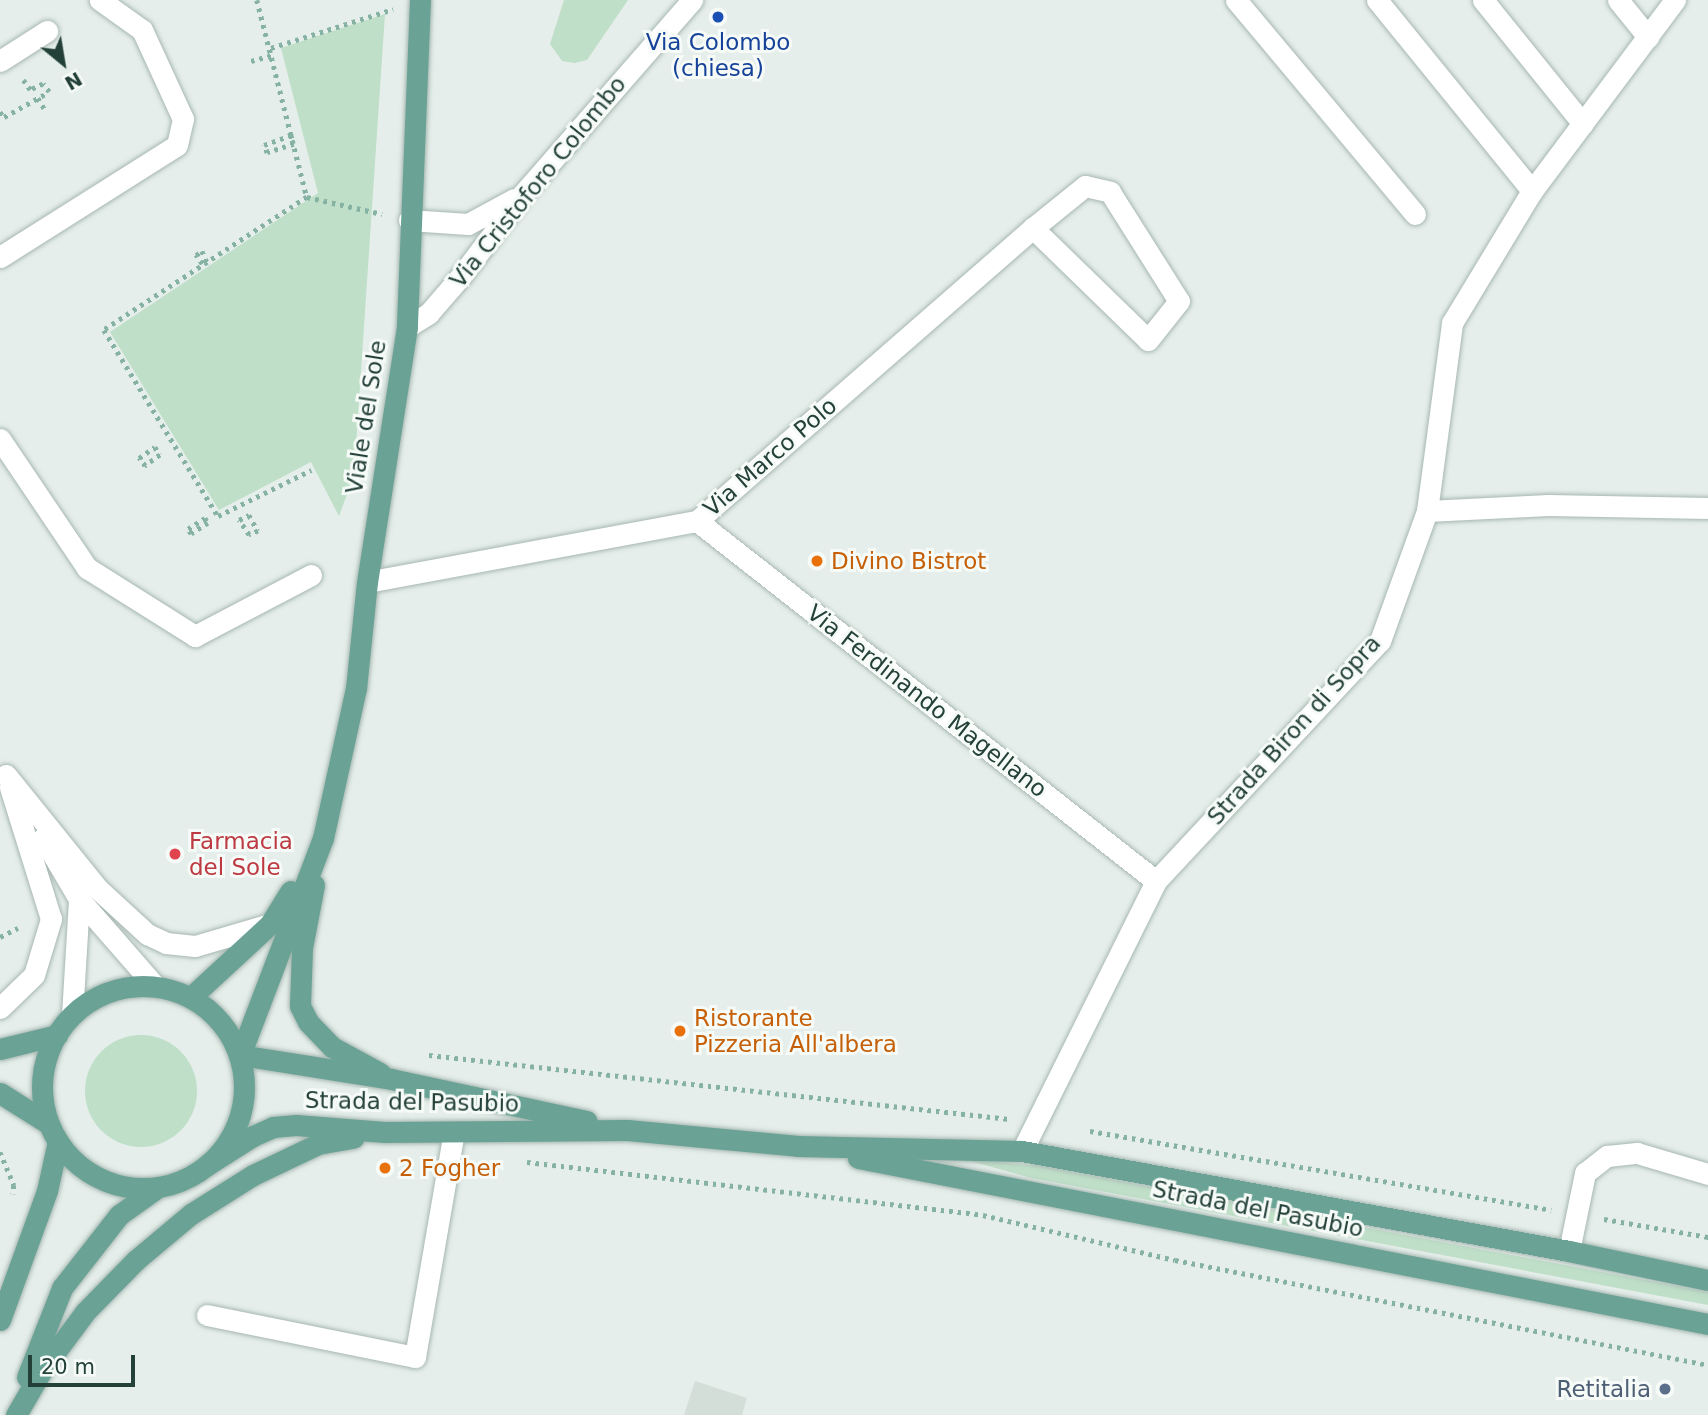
<!DOCTYPE html>
<style>
body{margin:0}
#map{position:relative;width:1708px;height:1415px;overflow:hidden;background:#e5eeea;font-family:"DejaVu Sans",sans-serif}
div>[style]{position:absolute}
.built>*{inset:0;background:#d3ded9}
.green>*{inset:0;background:#bfdfc8}
.round{border-radius:50%}
.path>*{height:4.5px;margin-top:-2.25px;transform-origin:0;background:repeating-linear-gradient(90deg,#86b2a4 0 3.5px,transparent 0 8.5px)}
.roads{filter:drop-shadow(0 0 2px #a7b7b1) drop-shadow(0 0 2px #a7b7b1)}
.minor>*{height:21px;margin:-10.5px;padding:0 10.5px;transform-origin:10.5px;border-radius:10.5px;background:#fff}
.major>*{height:21px;margin:-10.5px;padding:0 10.5px;transform-origin:10.5px;border-radius:10.5px;background:#6aa395}
.major>.ring{margin:-10.5px;padding:0;box-sizing:content-box;background:none;border:21px solid #6aa395;border-radius:50%}
.dots>*{width:19px;height:19px;translate:-50% -50%;box-sizing:border-box;border:4px solid #f6fbf8;border-radius:50%}
span{translate:-50% -50%;white-space:nowrap;text-align:center;line-height:1.15;-webkit-text-stroke:6px #f6fbf8;paint-order:stroke}
.transit-label{font-size:23px;color:#164399}
.street-label{font-size:23px;color:#244139}
.food-label{font-size:23px;color:#c56008}
.left{translate:0 -50%;text-align:left}
.health-label{font-size:23px;color:#be3a42}
.service-label{font-size:23px;color:#4e5e75}
.right{translate:-100% -50%;text-align:right}
.north{position:absolute;left:28px;top:28px;width:70px;height:70px;-webkit-text-stroke:5px #f6fbf8;paint-order:stroke;rotate:150deg;font-size:19px;font-weight:700;line-height:28px;text-align:center;color:#244139}
.north::after{content:'';display:block;margin:auto;width:24px;height:32px;background:#244139;clip-path:polygon(50% 0,100% 100%,50% 72%,0 100%)}
.scale{position:absolute;left:28px;top:1355px;width:107px;height:32px;box-sizing:border-box;border:4px solid #244139;border-top:0;padding-left:9px;font-size:21px;line-height:24px;white-space:nowrap;color:#244139;-webkit-text-stroke:5px #f6fbf8;paint-order:stroke}
</style>
<div id="map">
<div class="built">
<div style="clip-path:polygon(695px 1381px,747px 1398px,742px 1415px,684px 1415px)"></div>
</div>
<div class="green">
<div style="clip-path:polygon(564px 0,628px 0,587px 60px,575px 63px,562px 61px,550px 44px)"></div>
<div style="clip-path:polygon(385px 14px,354px 475px,339px 516px,311px 462px,219px 510px,110px 332px,318px 193px,281px 48px)"></div>
<div class="round" style="left:85px;top:1035px;width:112px;height:112px"></div>
<div style="clip-path:polygon(963px 1159px,1039px 1166px,1703px 1291px,1708px 1292px,1708px 1305px,1031px 1178px)"></div>
</div>
<div class="path">
<div style="left:257px;top:0;width:203px;rotate:75.8deg"></div>
<div style="left:271px;top:48px;width:128px;rotate:-17.7deg"></div>
<div style="left:251px;top:61px;width:23px;rotate:-15deg"></div>
<div style="left:38px;top:98px;width:12px;rotate:59deg"></div>
<div style="left:0;top:112px;width:6px;rotate:51deg"></div>
<div style="left:4px;top:117px;width:51px;rotate:-29.1deg"></div>
<div style="left:49px;top:92px;width:10px;rotate:-127deg"></div>
<div style="left:43px;top:84px;width:14px;rotate:155deg"></div>
<div style="left:30px;top:90px;width:12px;rotate:-125deg"></div>
<div style="left:291px;top:135px;width:9px;rotate:72deg"></div>
<div style="left:294px;top:144px;width:28px;rotate:162deg"></div>
<div style="left:267px;top:153px;width:9px;rotate:-111deg"></div>
<div style="left:264px;top:145px;width:29px;rotate:-20deg"></div>
<div style="left:307px;top:197px;width:243px;rotate:146.8deg"></div>
<div style="left:104px;top:330px;width:218px;rotate:58.5deg"></div>
<div style="left:218px;top:516px;width:104px;rotate:-26.3deg"></div>
<div style="left:307px;top:197px;width:77px;rotate:12.8deg"></div>
<div style="left:202px;top:251px;width:12px;rotate:66deg"></div>
<div style="left:207px;top:262px;width:5px;rotate:158deg"></div>
<div style="left:202px;top:264px;width:11px;rotate:-124deg"></div>
<div style="left:196px;top:255px;width:7px;rotate:-34deg"></div>
<div style="left:155px;top:447px;width:9px;rotate:58deg"></div>
<div style="left:160px;top:455px;width:19px;rotate:144deg"></div>
<div style="left:145px;top:466px;width:10px;rotate:-127deg"></div>
<div style="left:139px;top:458px;width:19px;rotate:-35deg"></div>
<div style="left:249px;top:515px;width:18px;rotate:61deg"></div>
<div style="left:258px;top:531px;width:10px;rotate:156deg"></div>
<div style="left:249px;top:535px;width:18px;rotate:-124deg"></div>
<div style="left:239px;top:520px;width:11px;rotate:-27deg"></div>
<div style="left:205px;top:518px;width:6px;rotate:59deg"></div>
<div style="left:208px;top:523px;width:20px;rotate:147deg"></div>
<div style="left:191px;top:534px;width:6px;rotate:-121deg"></div>
<div style="left:188px;top:529px;width:20px;rotate:-33deg"></div>
<div style="left:0;top:937px;width:20px;rotate:-27deg"></div>
<div style="left:429px;top:1055px;width:584px;rotate:6.3deg"></div>
<div style="left:1090px;top:1131px;width:468px;rotate:9.7deg"></div>
<div style="left:0;top:1152px;width:36px;rotate:67deg"></div>
<div style="left:14px;top:1185px;width:9px;rotate:96deg"></div>
<div style="left:527px;top:1162px;width:459px;rotate:6.6deg"></div>
<div style="left:983px;top:1215px;width:197px;rotate:13.2deg"></div>
<div style="left:1175px;top:1260px;width:543px;rotate:11.14deg"></div>
<div style="left:1604px;top:1219px;width:106px;rotate:9.8deg"></div>
</div>
<div class="roads">
<div class="minor">
<div style="left:1236px;top:0;width:279px;rotate:50.1deg"></div>
<div style="left:1377px;top:0;width:246px;rotate:50.9deg"></div>
<div style="left:1483px;top:0;width:159px;rotate:51.1deg"></div>
<div style="left:1618px;top:0;width:48px;rotate:51deg"></div>
<div style="left:0;top:61px;width:56px;rotate:-32.6deg"></div>
<div style="left:409px;top:220px;width:59px;rotate:3.9deg"></div>
<div style="left:468px;top:224px;width:52px;rotate:-28.5deg"></div>
<div style="left:0;top:257px;width:209px;rotate:-32.3deg"></div>
<div style="left:177px;top:145px;width:27px;rotate:-77deg"></div>
<div style="left:183px;top:119px;width:98px;rotate:-114.7deg"></div>
<div style="left:142px;top:30px;width:52px;rotate:-144.5deg"></div>
<div style="left:407px;top:327px;width:26px;rotate:-32deg"></div>
<div style="left:429px;top:313px;width:49px;rotate:-49.1deg"></div>
<div style="left:461px;top:276px;width:101px;rotate:-53deg"></div>
<div style="left:522px;top:195px;width:259px;rotate:-48.9deg"></div>
<div style="left:0;top:439px;width:156px;rotate:56deg"></div>
<div style="left:87px;top:568px;width:128px;rotate:32.2deg"></div>
<div style="left:195px;top:636px;width:131px;rotate:-27.7deg"></div>
<div style="left:1427px;top:511px;width:121px;rotate:-2.8deg"></div>
<div style="left:1548px;top:505px;width:160px;rotate:1.1deg"></div>
<div style="left:697px;top:521px;width:583px;rotate:38.11deg"></div>
<div style="left:367px;top:582px;width:336px;rotate:-10.5deg"></div>
<div style="left:697px;top:521px;width:446px;rotate:-41.1deg"></div>
<div style="left:1033px;top:228px;width:67px;rotate:-38.9deg"></div>
<div style="left:1085px;top:186px;width:26px;rotate:13deg"></div>
<div style="left:1110px;top:192px;width:129px;rotate:57.7deg"></div>
<div style="left:1179px;top:301px;width:50px;rotate:128.5deg"></div>
<div style="left:1148px;top:340px;width:161px;rotate:-135.8deg"></div>
<div style="left:6px;top:775px;width:146px;rotate:51.1deg"></div>
<div style="left:98px;top:889px;width:67px;rotate:42.6deg"></div>
<div style="left:147px;top:934px;width:21px;rotate:25deg"></div>
<div style="left:166px;top:943px;width:29px;rotate:6deg"></div>
<div style="left:195px;top:946px;width:78px;rotate:-16.3deg"></div>
<div style="left:43px;top:838px;width:71px;rotate:59.5deg"></div>
<div style="left:79px;top:899px;width:116px;rotate:48.9deg"></div>
<div style="left:0;top:1008px;width:47px;rotate:-44.1deg"></div>
<div style="left:34px;top:975px;width:59px;rotate:-73.1deg"></div>
<div style="left:51px;top:919px;width:138px;rotate:-107.3deg"></div>
<div style="left:72px;top:1015px;width:116px;rotate:-86.5deg"></div>
<div style="left:1022px;top:1151px;width:301px;rotate:-63.6deg"></div>
<div style="left:1156px;top:881px;width:328px;rotate:-47deg"></div>
<div style="left:1380px;top:641px;width:138px;rotate:-70.1deg"></div>
<div style="left:1427px;top:511px;width:190px;rotate:-82.4deg"></div>
<div style="left:1452px;top:323px;width:154px;rotate:-58.8deg"></div>
<div style="left:1532px;top:191px;width:239px;rotate:-53.2deg"></div>
<div style="left:1569px;top:1251px;width:80px;rotate:-78.4deg"></div>
<div style="left:1585px;top:1173px;width:28px;rotate:-38deg"></div>
<div style="left:1607px;top:1156px;width:30px;rotate:-6deg"></div>
<div style="left:1637px;top:1153px;width:74px;rotate:16.5deg"></div>
<div style="left:207px;top:1315px;width:212px;rotate:11.4deg"></div>
<div style="left:415px;top:1357px;width:228px;rotate:-80.2deg"></div>
</div>
<div class="major">
<div style="left:420px;top:0;width:327px;rotate:92.3deg"></div>
<div style="left:407px;top:327px;width:258px;rotate:98.9deg"></div>
<div style="left:367px;top:582px;width:107px;rotate:95.9deg"></div>
<div style="left:356px;top:688px;width:154px;rotate:102.4deg"></div>
<div style="left:323px;top:838px;width:232px;rotate:110.9deg"></div>
<div style="left:240px;top:1055px;width:153px;rotate:9deg"></div>
<div style="left:391px;top:1079px;width:200px;rotate:12.1deg"></div>
<div style="left:314px;top:885px;width:64px;rotate:100.8deg"></div>
<div style="left:302px;top:948px;width:58px;rotate:92deg"></div>
<div style="left:300px;top:1006px;width:18px;rotate:63deg"></div>
<div style="left:308px;top:1022px;width:35px;rotate:46deg"></div>
<div style="left:332px;top:1047px;width:55px;rotate:28.4deg"></div>
<div class="ring" style="left:42px;top:986px;width:181px;height:181px"></div>
<div style="left:191px;top:997px;width:108px;rotate:-42.7deg"></div>
<div style="left:270px;top:924px;width:39px;rotate:-58deg"></div>
<div style="left:0;top:1049px;width:59px;rotate:-13.8deg"></div>
<div style="left:0;top:1093px;width:58px;rotate:32.3deg"></div>
<div style="left:858px;top:1158px;width:866px;rotate:11.05deg"></div>
<div style="left:207px;top:1165px;width:54px;rotate:-32.2deg"></div>
<div style="left:253px;top:1136px;width:22px;rotate:-24deg"></div>
<div style="left:273px;top:1127px;width:23px;rotate:-5deg"></div>
<div style="left:296px;top:1125px;width:89px;rotate:4.5deg"></div>
<div style="left:385px;top:1132px;width:242px;rotate:-0.5deg"></div>
<div style="left:627px;top:1130px;width:172px;rotate:5.3deg"></div>
<div style="left:798px;top:1146px;width:224px;rotate:1.3deg"></div>
<div style="left:1022px;top:1151px;width:556px;rotate:10.36deg"></div>
<div style="left:1569px;top:1251px;width:142px;rotate:11.8deg"></div>
<div style="left:0;top:1320px;width:137px;rotate:-70deg"></div>
<div style="left:47px;top:1191px;width:51px;rotate:-77.6deg"></div>
<div style="left:27px;top:1377px;width:96px;rotate:-68.5deg"></div>
<div style="left:62px;top:1288px;width:93px;rotate:-52deg"></div>
<div style="left:119px;top:1215px;width:47px;rotate:-35.4deg"></div>
<div style="left:16px;top:1415px;width:52px;rotate:-60deg"></div>
<div style="left:42px;top:1370px;width:72px;rotate:-53.4deg"></div>
<div style="left:85px;top:1312px;width:73px;rotate:-45.6deg"></div>
<div style="left:136px;top:1260px;width:72px;rotate:-39.9deg"></div>
<div style="left:191px;top:1214px;width:73px;rotate:-32.2deg"></div>
<div style="left:253px;top:1175px;width:72px;rotate:-25.5deg"></div>
<div style="left:318px;top:1144px;width:36px;rotate:-10deg"></div>
</div>
</div>
<div class="dots">
<div style="left:718px;top:17px;background:#1a4fb4"></div>
<div style="left:817px;top:561px;background:#e8710a"></div>
<div style="left:175px;top:854px;background:#e0444e"></div>
<div style="left:680px;top:1031px;background:#e8710a"></div>
<div style="left:385px;top:1168px;background:#e8710a"></div>
<div style="left:1665px;top:1389px;background:#5c6f8a"></div>
</div>
<div class="transit-label">
<span style="left:718px;top:55px">Via Colombo<br>(chiesa)</span>
</div>
<div class="street-label">
<span style="left:538px;top:182px;rotate:-51deg">Via Cristoforo Colombo</span>
<span style="left:366px;top:417px;rotate:-81deg">Viale del Sole</span>
<span style="left:770px;top:457px;rotate:-41deg">Via Marco Polo</span>
<span style="left:927px;top:701px;rotate:38deg">Via Ferdinando Magellano</span>
<span style="left:1294px;top:730px;rotate:-48deg">Strada Biron di Sopra</span>
<span style="left:412px;top:1102px;rotate:1deg">Strada del Pasubio</span>
<span style="left:1258px;top:1209px;rotate:11deg">Strada del Pasubio</span>
</div>
<div class="food-label">
<span class="left" style="left:831px;top:561px">Divino Bistrot</span>
<span class="left" style="left:694px;top:1031px">Ristorante<br>Pizzeria All'albera</span>
<span class="left" style="left:399px;top:1168px">2 Fogher</span>
</div>
<div class="health-label">
<span class="left" style="left:189px;top:854px">Farmacia<br>del Sole</span>
</div>
<div class="service-label">
<span class="right" style="left:1651px;top:1389px">Retitalia</span>
</div>
<div class="north">N</div>
<div class="scale">20 m</div>
</div>
